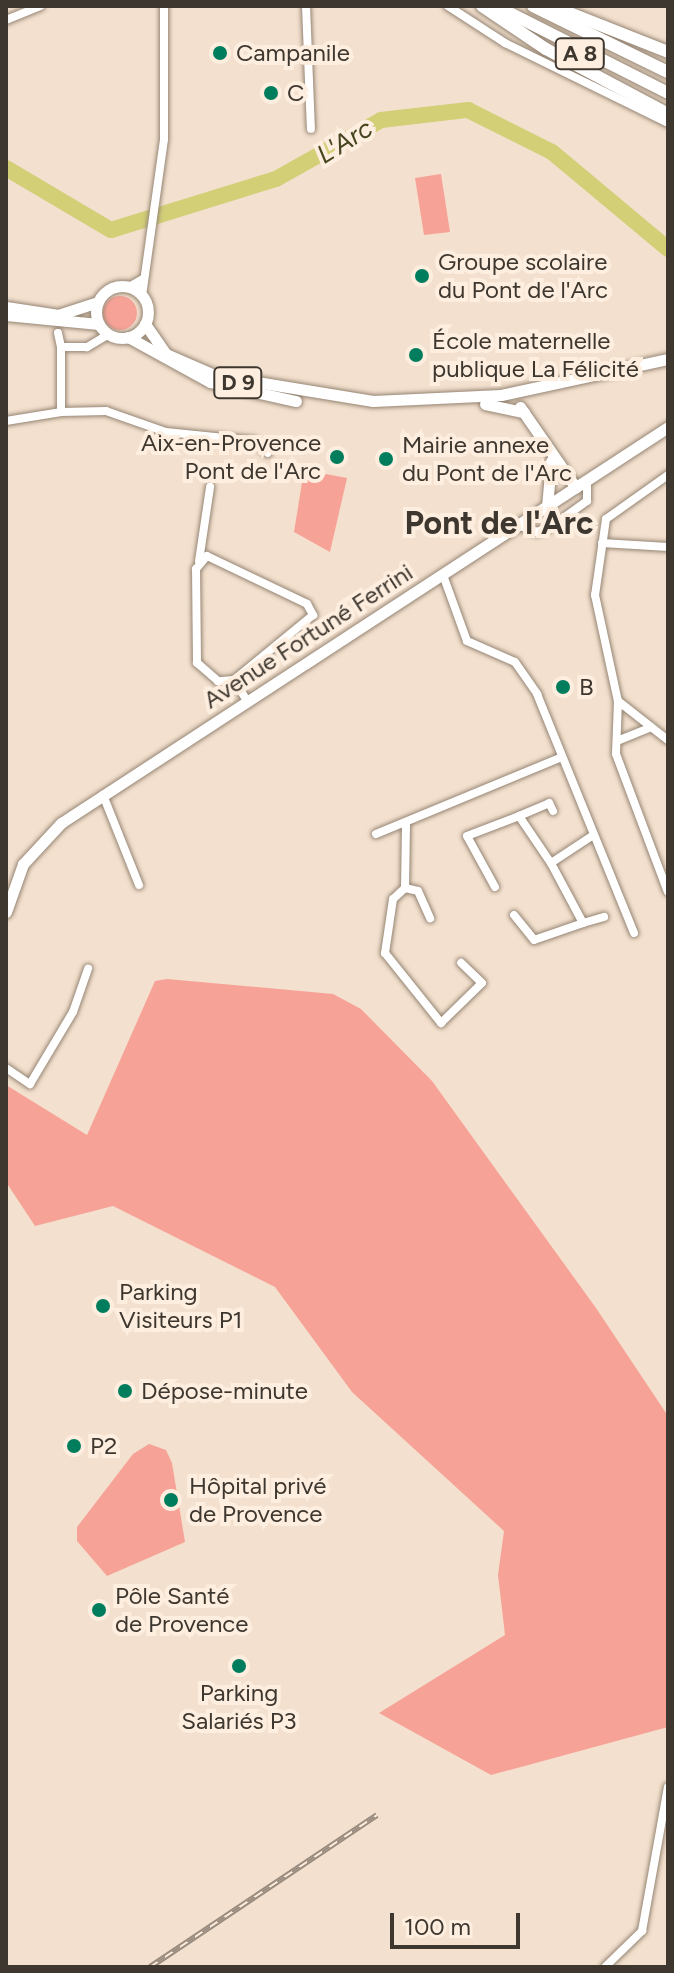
<!DOCTYPE html>
<meta charset="utf-8">
<style>
body{margin:0}
#map{position:relative;width:674px;height:1973px;overflow:hidden;background:#f3e0ce;font-family:Figtree,sans-serif}
div>[style]{position:absolute}
.green>*{inset:0;background:#f7a297}
.round{border-radius:50%}
.river>*{height:16px;margin:-8px;padding:0 8px;transform-origin:8px;border-radius:8px;background:#d2cf77}
.roads{filter:drop-shadow(0 0 2px #968574) drop-shadow(0 0 2px #968574)}
.minor>*{height:8px;margin:-4px;padding:0 4px;transform-origin:4px;border-radius:4px;background:#fff}
.major>*{height:11px;margin:-5.5px;padding:0 5.5px;transform-origin:5.5px;border-radius:5.5px;background:#fff}
.major>.ring{margin:-5.5px;padding:0;box-sizing:content-box;background:none;border:11px solid #fff;border-radius:50%}
.highway>*{height:12px;margin:-6px;padding:0 6px;transform-origin:6px;border-radius:6px;background:#fff}
.rail>*{height:6px;margin-top:-3px;transform-origin:0;background:repeating-linear-gradient(90deg,#fdeedf 0 9px,#998c7f 0 18px);box-sizing:border-box;border-block:2px solid #998c7f}
.dots>*{width:22px;height:22px;translate:-50% -50%;box-sizing:border-box;border:4px solid #fdeedf;border-radius:50%}
span{translate:-50% -50%;white-space:nowrap;text-align:center;line-height:1.15;-webkit-text-stroke:8px #fdeedf;paint-order:stroke}
.shield-label span{padding:2px 6px;background:#fdeedf;border:2px solid;border-radius:6px;-webkit-text-stroke-width:0}
.shield-label{font-size:22px;color:#3e372f;font-weight:700}
.poi-label{font-size:24px;color:#3e372f}
.left{translate:0 -50%;text-align:left}
.right{translate:-100% -50%;text-align:right}
.street-label{font-size:24px;color:#3e372f}
.water-label{font-size:26px;color:#46451f;font-style:italic}
.district-label{font-size:32px;color:#3e372f;font-weight:700}
.frame{position:absolute;inset:0;border:8px solid #3e372f;pointer-events:none}
.scale{position:absolute;left:390px;top:1913px;width:130px;height:36px;box-sizing:border-box;border:4px solid #3e372f;border-top:0;padding-left:10px;font-size:24px;line-height:28px;white-space:nowrap;color:#3e372f;-webkit-text-stroke:6px #fdeedf;paint-order:stroke}
</style>
<div id="map">
<div class="green">
<div style="clip-path:polygon(441px 174px,450px 232px,424px 235px,415px 178px)"></div>
<div class="round" style="left:103px;top:296px;width:34px;height:34px"></div>
<div style="clip-path:polygon(304px 470px,347px 478px,330px 552px,294px 532px)"></div>
<div style="clip-path:polygon(167px 979px,333px 994px,361px 1009px,432px 1081px,596px 1308px,668px 1416px,668px 1727px,491px 1775px,379px 1713px,505px 1635px,498px 1575px,504px 1531px,352px 1392px,275px 1287px,113px 1206px,35px 1226px,6px 1182px,6px 1085px,87px 1135px,155px 981px)"></div>
<div style="clip-path:polygon(149px 1444px,166px 1450px,172px 1463px,185px 1542px,107px 1576px,77px 1541px,77px 1527px,133px 1454px)"></div>
</div>
<div class="river">
<div style="left:6px;top:168px;width:122px;rotate:30.6deg"></div>
<div style="left:111px;top:230px;width:173px;rotate:-17.2deg"></div>
<div style="left:276px;top:179px;width:120px;rotate:-29.3deg"></div>
<div style="left:381px;top:120px;width:88px;rotate:-6.6deg"></div>
<div style="left:468px;top:110px;width:94px;rotate:26.6deg"></div>
<div style="left:552px;top:152px;width:151px;rotate:39.9deg"></div>
</div>
<div class="roads">
<div class="minor">
<div style="left:306px;top:6px;width:123px;rotate:87.7deg"></div>
<div style="left:448px;top:6px;width:68px;rotate:33deg"></div>
<div style="left:505px;top:43px;width:182px;rotate:26.1deg"></div>
<div style="left:6px;top:20px;width:37px;rotate:-22deg"></div>
<div style="left:129px;top:287px;width:16px;rotate:-30deg"></div>
<div style="left:142px;top:296px;width:159px;rotate:-82deg"></div>
<div style="left:164px;top:139px;width:133px;rotate:-90deg"></div>
<div style="left:58px;top:333px;width:14px;rotate:78deg"></div>
<div style="left:109px;top:334px;width:26px;rotate:149deg"></div>
<div style="left:87px;top:347px;width:26px;rotate:180deg"></div>
<div style="left:61px;top:347px;width:65px;rotate:90deg"></div>
<div style="left:61px;top:412px;width:45px;rotate:-1.3deg"></div>
<div style="left:106px;top:411px;width:64px;rotate:19.3deg"></div>
<div style="left:166px;top:432px;width:88px;rotate:5.8deg"></div>
<div style="left:254px;top:441px;width:18px;rotate:41deg"></div>
<div style="left:6px;top:421px;width:56px;rotate:-9.3deg"></div>
<div style="left:668px;top:475px;width:76px;rotate:144.6deg"></div>
<div style="left:606px;top:519px;width:77px;rotate:98.2deg"></div>
<div style="left:595px;top:595px;width:108px;rotate:77.8deg"></div>
<div style="left:618px;top:701px;width:53px;rotate:92.2deg"></div>
<div style="left:616px;top:754px;width:147px;rotate:69.4deg"></div>
<div style="left:520px;top:526px;width:18px;rotate:19deg"></div>
<div style="left:537px;top:532px;width:16px;rotate:-22deg"></div>
<div style="left:552px;top:526px;width:43px;rotate:-35.5deg"></div>
<div style="left:587px;top:501px;width:20px;rotate:-90deg"></div>
<div style="left:602px;top:543px;width:66px;rotate:3.5deg"></div>
<div style="left:207px;top:556px;width:111px;rotate:25.6deg"></div>
<div style="left:307px;top:604px;width:13px;rotate:61deg"></div>
<div style="left:313px;top:615px;width:102px;rotate:140.6deg"></div>
<div style="left:234px;top:680px;width:16px;rotate:176deg"></div>
<div style="left:218px;top:681px;width:28px;rotate:-139deg"></div>
<div style="left:197px;top:663px;width:94px;rotate:-90.6deg"></div>
<div style="left:196px;top:569px;width:17px;rotate:-50deg"></div>
<div style="left:199px;top:561px;width:75px;rotate:-81.5deg"></div>
<div style="left:443px;top:575px;width:70px;rotate:70deg"></div>
<div style="left:467px;top:641px;width:52px;rotate:23.6deg"></div>
<div style="left:515px;top:662px;width:39px;rotate:55deg"></div>
<div style="left:537px;top:694px;width:258px;rotate:67.9deg"></div>
<div style="left:234px;top:680px;width:25px;rotate:58deg"></div>
<div style="left:618px;top:701px;width:63px;rotate:38deg"></div>
<div style="left:617px;top:741px;width:37px;rotate:-22deg"></div>
<div style="left:103px;top:795px;width:97px;rotate:68.2deg"></div>
<div style="left:519px;top:816px;width:33px;rotate:-23deg"></div>
<div style="left:549px;top:803px;width:9px;rotate:63deg"></div>
<div style="left:406px;top:825px;width:63px;rotate:90.9deg"></div>
<div style="left:405px;top:888px;width:16px;rotate:137deg"></div>
<div style="left:393px;top:899px;width:55px;rotate:98.4deg"></div>
<div style="left:385px;top:953px;width:90px;rotate:51.3deg"></div>
<div style="left:441px;top:1023px;width:57px;rotate:-44.3deg"></div>
<div style="left:482px;top:983px;width:29px;rotate:-136deg"></div>
<div style="left:376px;top:834px;width:201px;rotate:-22.5deg"></div>
<div style="left:495px;top:887px;width:58px;rotate:-118.8deg"></div>
<div style="left:467px;top:836px;width:56px;rotate:-21deg"></div>
<div style="left:519px;top:816px;width:57px;rotate:55.8deg"></div>
<div style="left:405px;top:888px;width:13px;rotate:13deg"></div>
<div style="left:418px;top:891px;width:30px;rotate:66deg"></div>
<div style="left:514px;top:915px;width:32px;rotate:51deg"></div>
<div style="left:534px;top:940px;width:52px;rotate:-19.1deg"></div>
<div style="left:583px;top:923px;width:68px;rotate:-118.1deg"></div>
<div style="left:551px;top:863px;width:49px;rotate:-33.4deg"></div>
<div style="left:583px;top:923px;width:22px;rotate:-16deg"></div>
<div style="left:6px;top:1068px;width:29px;rotate:34deg"></div>
<div style="left:30px;top:1084px;width:84px;rotate:-59.2deg"></div>
<div style="left:73px;top:1012px;width:46px;rotate:-70.8deg"></div>
<div style="left:605px;top:1967px;width:52px;rotate:-44.2deg"></div>
<div style="left:642px;top:1931px;width:146px;rotate:-79.8deg"></div>
</div>
<div class="major">
<div class="ring" style="left:96px;top:286px;width:41px;height:41px"></div>
<div style="left:6px;top:307px;width:53px;rotate:8.7deg"></div>
<div style="left:58px;top:315px;width:42px;rotate:-18deg"></div>
<div style="left:6px;top:315px;width:93px;rotate:5.5deg"></div>
<div style="left:145px;top:324px;width:37px;rotate:55deg"></div>
<div style="left:166px;top:354px;width:52px;rotate:23.6deg"></div>
<div style="left:214px;top:375px;width:161px;rotate:9.3deg"></div>
<div style="left:373px;top:401px;width:128px;rotate:-2.7deg"></div>
<div style="left:501px;top:395px;width:171px;rotate:-12.2deg"></div>
<div style="left:128px;top:337px;width:94px;rotate:28.8deg"></div>
<div style="left:210px;top:382px;width:88px;rotate:12.5deg"></div>
<div style="left:485px;top:404px;width:40px;rotate:12deg"></div>
<div style="left:520px;top:407px;width:98px;rotate:55.3deg"></div>
<div style="left:547px;top:507px;width:46px;rotate:-85deg"></div>
<div style="left:6px;top:912px;width:51px;rotate:-70.5deg"></div>
<div style="left:23px;top:864px;width:56px;rotate:-47.2deg"></div>
<div style="left:61px;top:823px;width:725px;rotate:-33.12deg"></div>
</div>
<div class="highway">
<div style="left:482px;top:6px;width:77px;rotate:33.9deg"></div>
<div style="left:546px;top:49px;width:138px;rotate:28deg"></div>
<div style="left:496px;top:6px;width:193px;rotate:26.8deg"></div>
<div style="left:533px;top:6px;width:150px;rotate:26.1deg"></div>
<div style="left:552px;top:6px;width:125px;rotate:21.6deg"></div>
</div>
</div>
<div class="rail">
<div style="left:150px;top:1967px;width:273px;rotate:-33.8deg"></div>
</div>
<div class="dots">
<div style="left:220px;top:53px;background:#007d5c"></div>
<div style="left:271px;top:93px;background:#007d5c"></div>
<div style="left:422px;top:276px;background:#007d5c"></div>
<div style="left:416px;top:355px;background:#007d5c"></div>
<div style="left:337px;top:457px;background:#007d5c"></div>
<div style="left:386px;top:459px;background:#007d5c"></div>
<div style="left:563px;top:687px;background:#007d5c"></div>
<div style="left:103px;top:1306px;background:#007d5c"></div>
<div style="left:125px;top:1391px;background:#007d5c"></div>
<div style="left:74px;top:1446px;background:#007d5c"></div>
<div style="left:171px;top:1500px;background:#007d5c"></div>
<div style="left:99px;top:1610px;background:#007d5c"></div>
<div style="left:239px;top:1666px;background:#007d5c"></div>
</div>
<div class="shield-label">
<span style="left:580px;top:54px">A 8</span>
<span style="left:238px;top:383px">D 9</span>
</div>
<div class="poi-label">
<span class="left" style="left:236px;top:53px">Campanile</span>
<span class="left" style="left:287px;top:93px">C</span>
<span class="left" style="left:438px;top:276px">Groupe scolaire<br>du Pont de l'Arc</span>
<span class="left" style="left:432px;top:355px">École maternelle<br>publique La Félicité</span>
<span class="right" style="left:321px;top:457px">Aix-en-Provence<br>Pont de l'Arc</span>
<span class="left" style="left:402px;top:459px">Mairie annexe<br>du Pont de l'Arc</span>
<span class="left" style="left:579px;top:687px">B</span>
<span class="left" style="left:119px;top:1306px">Parking<br>Visiteurs P1</span>
<span class="left" style="left:141px;top:1391px">Dépose-minute</span>
<span class="left" style="left:90px;top:1446px">P2</span>
<span class="left" style="left:189px;top:1500px">Hôpital privé<br>de Provence</span>
<span class="left" style="left:115px;top:1610px">Pôle Santé<br>de Provence</span>
<span style="left:239px;top:1707px">Parking<br>Salariés P3</span>
</div>
<div class="street-label">
<span style="left:308px;top:636px;rotate:-33deg">Avenue Fortuné Ferrini</span>
</div>
<div class="water-label">
<span style="left:345px;top:142px;rotate:-32deg">L'Arc</span>
</div>
<div class="district-label">
<span style="left:499px;top:523px">Pont de l'Arc</span>
</div>
<div class="frame"></div>
<div class="scale">100 m</div>
</div>
